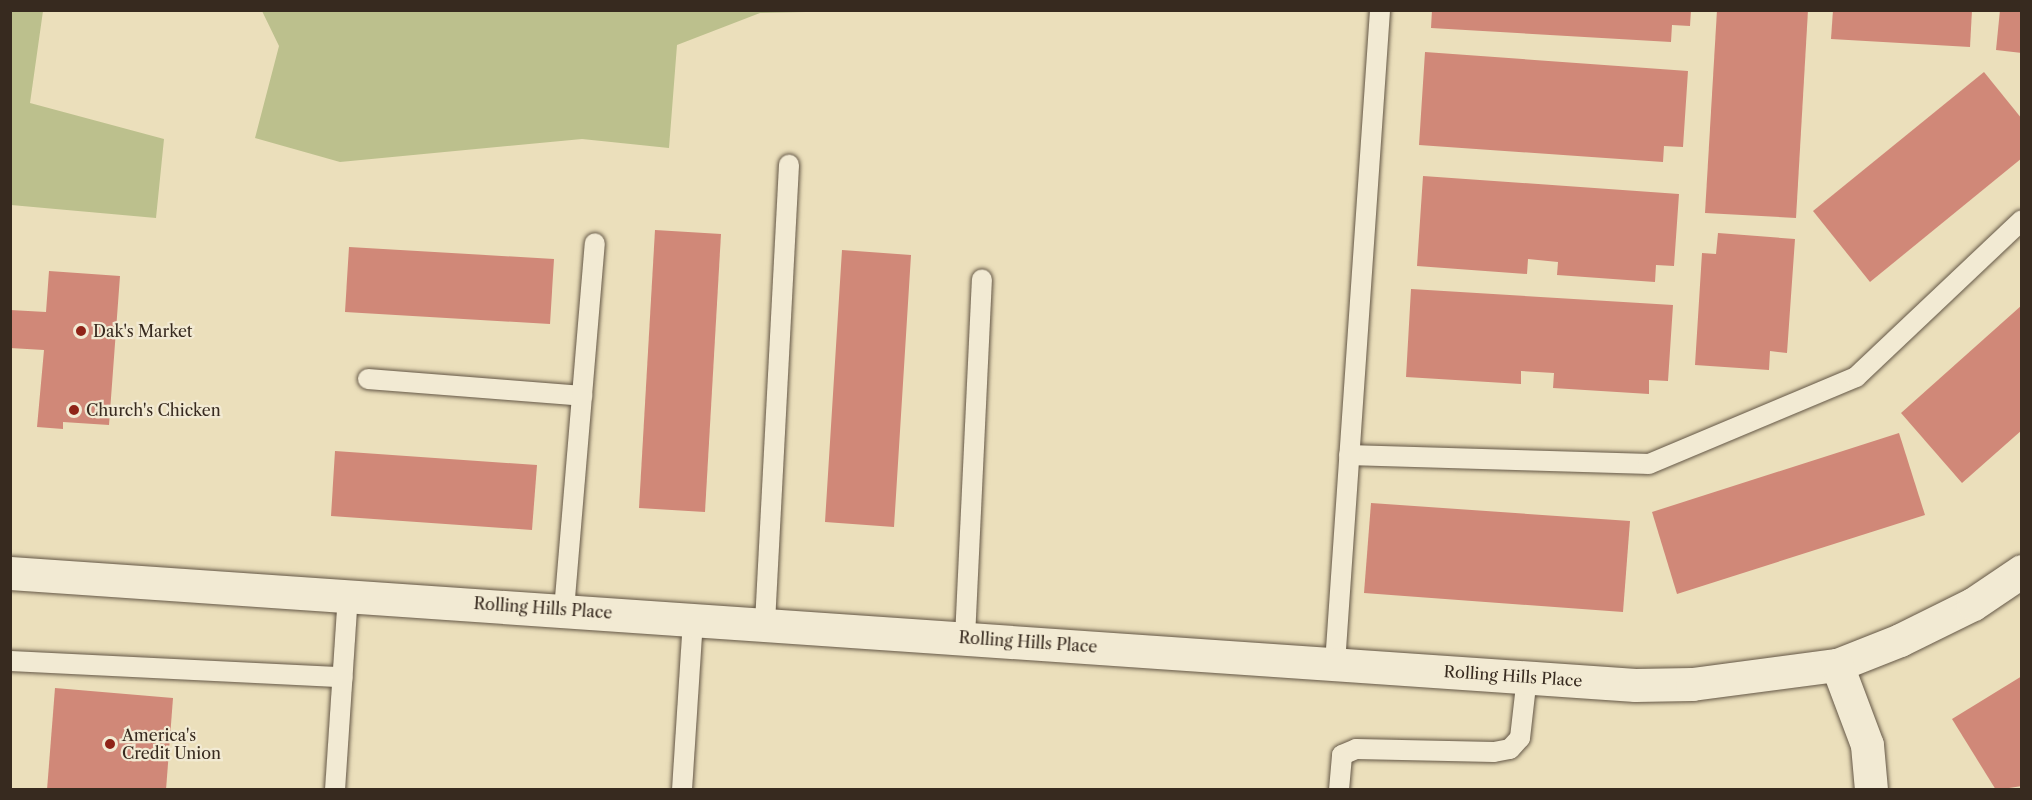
<!DOCTYPE html>
<style>
body{margin:0}
#map{position:relative;width:2032px;height:800px;overflow:hidden;background:#ebdfbb;font-family:"Libre Caslon Text",serif}
div>[style]{position:absolute}
.green>*{inset:0;background:#bcc08d}
.building>*{inset:0;background:#d08878}
.roads{filter:drop-shadow(0 0 2px #645746) drop-shadow(0 0 2px #645746)}
.lane>*{height:20px;margin:-10px;padding:0 10px;transform-origin:10px;border-radius:10px;background:#f2ead3}
.secondary>*{height:33px;margin:-16.5px;padding:0 16.5px;transform-origin:16.5px;border-radius:16.5px;background:#f2ead3}
.dots>*{width:16px;height:16px;translate:-50% -50%;box-sizing:border-box;border:3px solid #f2ead3;border-radius:50%}
span{translate:-50% -50%;white-space:nowrap;text-align:center;line-height:1.15;-webkit-text-stroke:4.5px #f2ead3;paint-order:stroke}
.poi-label{font-size:16px;color:#372a1f}
.left{translate:0 -50%;text-align:left}
.street-label{font-size:16px;color:#372a1f}
.frame{position:absolute;inset:0;border:12px solid #372a1f;pointer-events:none}
</style>
<div id="map">
<div class="green">
<div style="clip-path:polygon(10px 11px,43px 11px,30px 103px,164px 139px,156px 218px,11px 205px)"></div>
<div style="clip-path:polygon(262px 11px,850px 11px,760px 13px,677px 45px,669px 148px,582px 139px,340px 162px,255px 138px,279px 46px)"></div>
</div>
<div class="building">
<div style="clip-path:polygon(1432px 10px,1691px 10px,1690px 26px,1672px 25px,1671px 42px,1431px 28px)"></div>
<div style="clip-path:polygon(1717px 10px,1808px 10px,1796px 218px,1705px 213px)"></div>
<div style="clip-path:polygon(1833px 10px,1972px 10px,1970px 47px,1831px 39px)"></div>
<div style="clip-path:polygon(2000px 10px,2022px 10px,2022px 53px,1996px 50px)"></div>
<div style="clip-path:polygon(1425px 52px,1688px 71px,1683px 147px,1664px 146px,1663px 162px,1419px 145px)"></div>
<div style="clip-path:polygon(1984px 72px,2022px 119px,2022px 158px,1870px 282px,1813px 211px)"></div>
<div style="clip-path:polygon(1423px 176px,1679px 194px,1674px 266px,1656px 265px,1655px 282px,1557px 275px,1558px 262px,1528px 259px,1527px 274px,1417px 266px)"></div>
<div style="clip-path:polygon(655px 230px,721px 234px,705px 512px,639px 508px)"></div>
<div style="clip-path:polygon(1718px 233px,1795px 239px,1787px 353px,1770px 351px,1769px 370px,1695px 365px,1702px 253px,1716px 254px)"></div>
<div style="clip-path:polygon(349px 247px,554px 259px,550px 324px,345px 312px)"></div>
<div style="clip-path:polygon(842px 250px,911px 255px,894px 527px,825px 522px)"></div>
<div style="clip-path:polygon(49px 271px,120px 276px,109px 425px,63px 422px,63px 429px,37px 427px,44px 350px,10px 348px,10px 310px,46px 312px)"></div>
<div style="clip-path:polygon(1411px 289px,1673px 305px,1668px 381px,1649px 380px,1649px 394px,1553px 388px,1554px 373px,1521px 371px,1521px 384px,1406px 377px)"></div>
<div style="clip-path:polygon(2022px 305px,2022px 430px,1962px 483px,1901px 413px)"></div>
<div style="clip-path:polygon(1899px 433px,1925px 515px,1677px 594px,1652px 512px)"></div>
<div style="clip-path:polygon(335px 451px,537px 465px,532px 530px,331px 516px)"></div>
<div style="clip-path:polygon(1371px 503px,1630px 521px,1623px 612px,1364px 593px)"></div>
<div style="clip-path:polygon(2022px 676px,2022px 786px,1996px 790px,1952px 719px)"></div>
<div style="clip-path:polygon(55px 688px,173px 698px,166px 790px,47px 790px)"></div>
</div>
<div class="roads">
<div class="lane">
<div style="left:368px;top:379px;width:215px;rotate:4.5deg"></div>
<div style="left:1349px;top:455px;width:300px;rotate:1.7deg"></div>
<div style="left:1649px;top:464px;width:225px;rotate:-22.8deg"></div>
<div style="left:1856px;top:377px;width:228px;rotate:-43.4deg"></div>
<div style="left:564px;top:610px;width:368px;rotate:-85.2deg"></div>
<div style="left:765px;top:623px;width:459px;rotate:-87deg"></div>
<div style="left:965px;top:638px;width:359px;rotate:-87.3deg"></div>
<div style="left:10px;top:661px;width:333px;rotate:2.8deg"></div>
<div style="left:1335px;top:664px;width:656px;rotate:-86.06deg"></div>
<div style="left:335px;top:790px;width:195px;rotate:-86.2deg"></div>
<div style="left:682px;top:790px;width:171px;rotate:-86.3deg"></div>
<div style="left:1339px;top:790px;width:35px;rotate:-85deg"></div>
<div style="left:1342px;top:755px;width:15px;rotate:-23deg"></div>
<div style="left:1356px;top:749px;width:138px;rotate:1.2deg"></div>
<div style="left:1494px;top:752px;width:16px;rotate:-11deg"></div>
<div style="left:1510px;top:749px;width:15px;rotate:-48deg"></div>
<div style="left:1520px;top:738px;width:61px;rotate:-83.5deg"></div>
</div>
<div class="secondary">
<div style="left:10px;top:573px;width:1629px;rotate:3.94deg"></div>
<div style="left:1635px;top:685px;width:57px;rotate:-1deg"></div>
<div style="left:1692px;top:684px;width:146px;rotate:-7.5deg"></div>
<div style="left:1837px;top:665px;width:68px;rotate:-21.6deg"></div>
<div style="left:1900px;top:640px;width:81px;rotate:-26.3deg"></div>
<div style="left:1973px;top:604px;width:59px;rotate:-34deg"></div>
<div style="left:1837px;top:665px;width:85px;rotate:69.4deg"></div>
<div style="left:1867px;top:745px;width:45px;rotate:84.9deg"></div>
</div>
</div>
<div class="dots">
<div style="left:81px;top:331px;background:#8f2418"></div>
<div style="left:74px;top:410px;background:#8f2418"></div>
<div style="left:110px;top:744px;background:#8f2418"></div>
</div>
<div class="poi-label">
<span class="left" style="left:93px;top:331px">Dak's Market</span>
<span class="left" style="left:86px;top:410px">Church's Chicken</span>
<span class="left" style="left:122px;top:744px">America's<br>Credit Union</span>
</div>
<div class="street-label">
<span style="left:543px;top:608px;rotate:4deg">Rolling Hills Place</span>
<span style="left:1028px;top:642px;rotate:4deg">Rolling Hills Place</span>
<span style="left:1513px;top:676px;rotate:4deg">Rolling Hills Place</span>
</div>
<div class="frame"></div>
</div>
